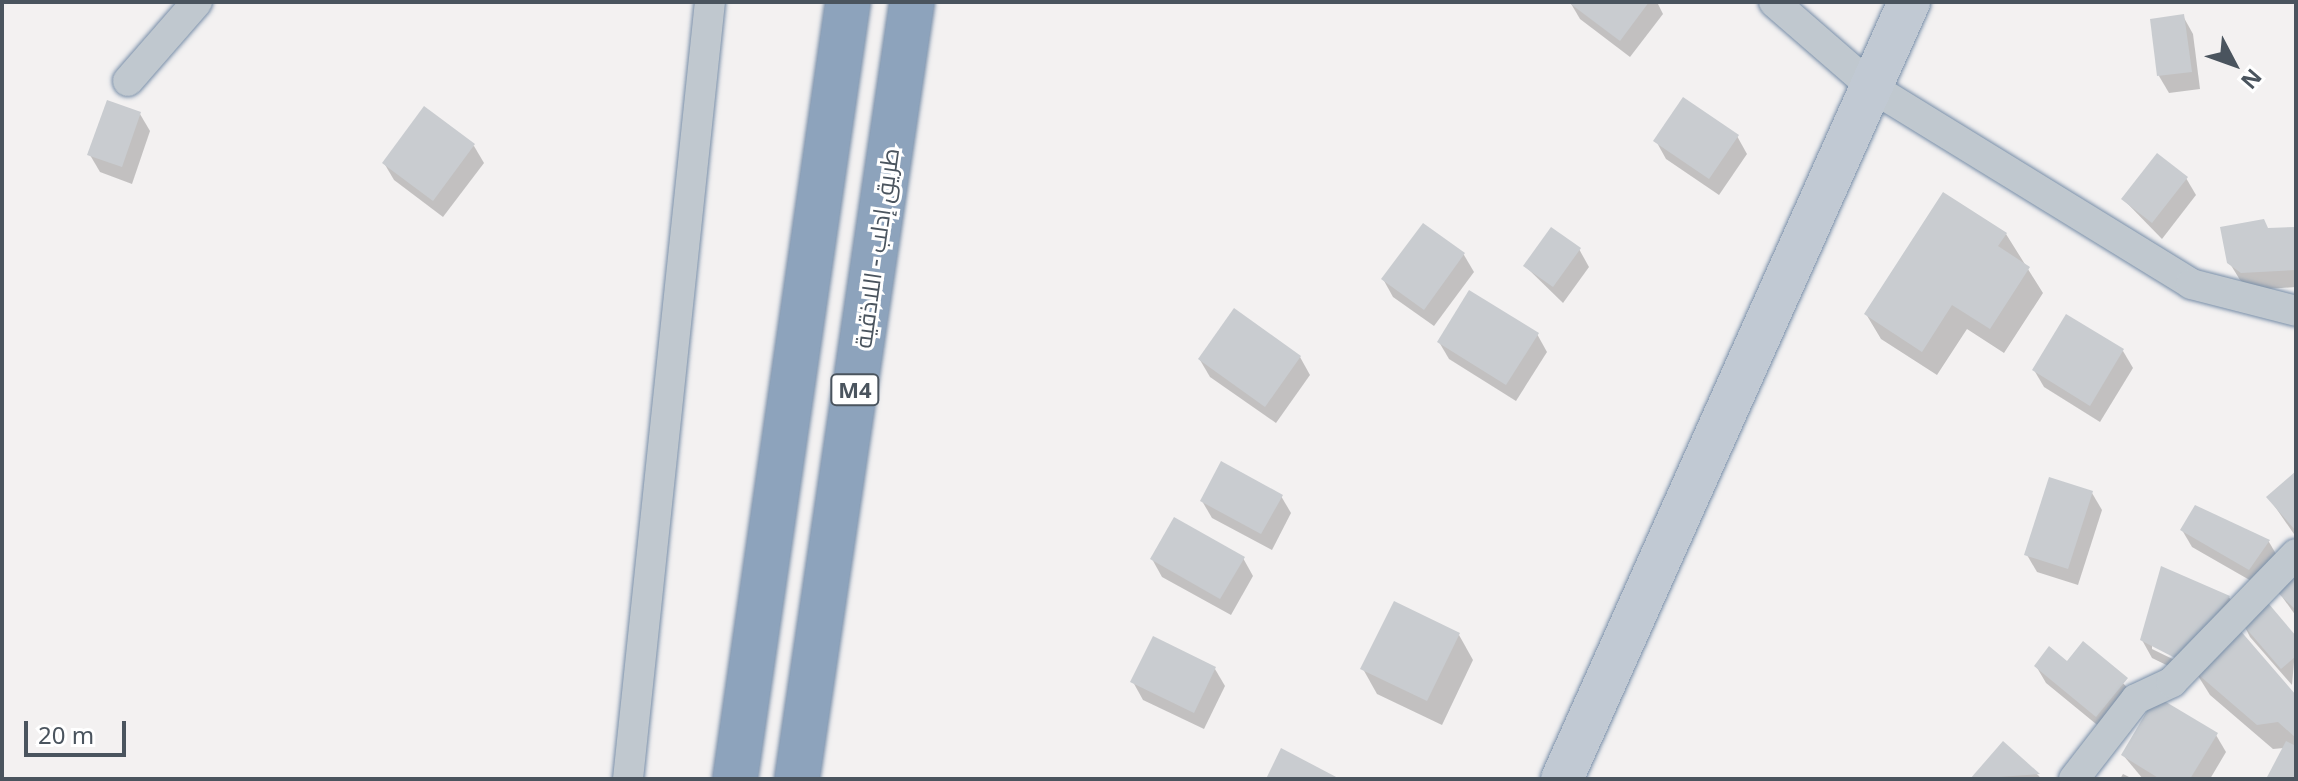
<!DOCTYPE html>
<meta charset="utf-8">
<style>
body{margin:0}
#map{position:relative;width:2298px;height:781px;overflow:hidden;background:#f3f1f1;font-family:"Noto Sans",Cairo,sans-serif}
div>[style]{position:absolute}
.shadow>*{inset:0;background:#0003}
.building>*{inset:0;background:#c9ccd0}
.roads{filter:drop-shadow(0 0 2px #788ea8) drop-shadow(0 0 2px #788ea8)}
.minor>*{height:30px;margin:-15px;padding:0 15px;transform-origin:15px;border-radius:15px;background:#c0c8cf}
.secondary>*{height:42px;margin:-21px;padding:0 21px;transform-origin:21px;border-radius:21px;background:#c1c9d3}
.motorway>*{height:44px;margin:-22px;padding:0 22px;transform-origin:22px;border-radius:22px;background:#8da3bc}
span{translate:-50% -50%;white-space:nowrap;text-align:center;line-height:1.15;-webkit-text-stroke:6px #fff;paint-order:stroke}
.shield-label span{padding:2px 6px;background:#fff;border:2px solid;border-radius:6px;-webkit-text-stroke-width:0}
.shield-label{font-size:22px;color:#4a545e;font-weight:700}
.street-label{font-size:24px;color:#4a545e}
.frame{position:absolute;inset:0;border:4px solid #4a545e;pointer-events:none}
.north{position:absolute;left:2194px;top:24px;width:80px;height:80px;-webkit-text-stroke:6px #fff;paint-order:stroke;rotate:131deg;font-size:22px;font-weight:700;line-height:32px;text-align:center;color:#4a545e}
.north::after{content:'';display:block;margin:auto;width:28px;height:36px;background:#4a545e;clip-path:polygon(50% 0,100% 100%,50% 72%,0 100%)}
.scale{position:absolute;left:24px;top:721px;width:102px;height:36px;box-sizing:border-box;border:4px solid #4a545e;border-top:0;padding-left:10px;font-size:24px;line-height:28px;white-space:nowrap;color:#4a545e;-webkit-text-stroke:6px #fff;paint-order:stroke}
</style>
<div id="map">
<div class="shadow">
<div style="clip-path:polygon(1570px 2px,1657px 2px,1663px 14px,1630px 57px,1580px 19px)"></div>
<div style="clip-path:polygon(2183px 16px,2193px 34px,2200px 89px,2169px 93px,2159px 76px)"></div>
<div style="clip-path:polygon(140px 114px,150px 131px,132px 184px,100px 172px,90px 155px)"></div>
<div style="clip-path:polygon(1737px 136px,1747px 154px,1719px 195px,1666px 159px,1656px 141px)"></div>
<div style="clip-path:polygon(474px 146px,484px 163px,443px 217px,394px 180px,384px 163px)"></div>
<div style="clip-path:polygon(2186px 178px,2196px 195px,2162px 239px,2123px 199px)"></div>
<div style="clip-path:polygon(1423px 225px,1464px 255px,1474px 272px,1434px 326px,1393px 297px,1383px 279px)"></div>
<div style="clip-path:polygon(2296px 229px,2296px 287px,2253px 290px,2240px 280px,2229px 262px,2268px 230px)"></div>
<div style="clip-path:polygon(2006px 234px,2043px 293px,2004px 353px,1967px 329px,1937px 375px,1881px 339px,1866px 314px)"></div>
<div style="clip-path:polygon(1579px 249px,1589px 267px,1563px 303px,1525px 266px)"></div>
<div style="clip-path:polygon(1537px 334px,1547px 352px,1516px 401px,1449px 359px,1439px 342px)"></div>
<div style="clip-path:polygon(2123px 351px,2133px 368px,2100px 422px,2044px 387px,2034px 370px)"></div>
<div style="clip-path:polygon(1300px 357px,1310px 375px,1276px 423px,1210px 377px,1200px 360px)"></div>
<div style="clip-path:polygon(2296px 473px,2296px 537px,2269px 498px)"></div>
<div style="clip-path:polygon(2092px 493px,2102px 510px,2078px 585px,2037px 572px,2027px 555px)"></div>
<div style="clip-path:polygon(1281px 496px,1291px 513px,1272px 550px,1212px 518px,1202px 501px)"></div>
<div style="clip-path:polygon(2196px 508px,2269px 542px,2279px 559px,2260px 586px,2192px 547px,2182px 530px)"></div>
<div style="clip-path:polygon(1243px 558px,1253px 576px,1231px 615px,1162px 577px,1152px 559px)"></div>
<div style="clip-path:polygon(2296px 573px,2296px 616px,2278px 591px)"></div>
<div style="clip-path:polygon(evenodd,2229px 597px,2239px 614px,2203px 661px,2296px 698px,2296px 779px,2268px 779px,2284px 748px,2273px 749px,2210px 695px,2195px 671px,2191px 677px,2152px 658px,2142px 640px,2229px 597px,2152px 644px,2190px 663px,2189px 667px,2152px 649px,2152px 644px)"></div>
<div style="clip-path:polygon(2241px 619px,2296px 639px,2292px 685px,2250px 637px)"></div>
<div style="clip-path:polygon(1459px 635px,1473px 660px,1442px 725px,1377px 694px,1363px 669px)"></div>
<div style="clip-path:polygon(2083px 644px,2137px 697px,2107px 733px,2046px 683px,2036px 666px,2068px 664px)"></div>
<div style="clip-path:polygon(1215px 669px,1225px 686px,1204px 729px,1143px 700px,1133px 682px)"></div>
<div style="clip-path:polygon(2216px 735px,2226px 752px,2210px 779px,2143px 779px,2123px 755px)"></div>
<div style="clip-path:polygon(2004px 744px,2039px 776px,2041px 779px,1973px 779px)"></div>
<div style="clip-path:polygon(2123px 774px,2133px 779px,2120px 779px)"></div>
</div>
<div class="building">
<div style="clip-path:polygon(1568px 2px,1649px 2px,1620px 41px)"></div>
<div style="clip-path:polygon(2184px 14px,2192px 72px,2157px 76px,2150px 19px)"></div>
<div style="clip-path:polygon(1683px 97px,1739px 135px,1709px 179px,1653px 141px)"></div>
<div style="clip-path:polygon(107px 100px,141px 112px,122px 167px,87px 155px)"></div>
<div style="clip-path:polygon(424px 106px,475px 144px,433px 201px,382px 163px)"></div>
<div style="clip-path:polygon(2157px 153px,2188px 177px,2152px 223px,2121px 199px)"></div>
<div style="clip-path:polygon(1943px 192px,2007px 233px,1998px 246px,2030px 267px,1990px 329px,1952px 305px,1922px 352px,1864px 314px)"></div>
<div style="clip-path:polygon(2264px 219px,2268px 228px,2296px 227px,2296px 270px,2241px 273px,2227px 263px,2220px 227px)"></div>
<div style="clip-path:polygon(1423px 223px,1465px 253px,1424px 310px,1381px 279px)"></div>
<div style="clip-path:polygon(1551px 227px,1581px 248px,1553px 287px,1523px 266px)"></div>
<div style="clip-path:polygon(1469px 290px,1539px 333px,1506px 385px,1437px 342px)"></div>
<div style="clip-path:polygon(1234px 308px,1301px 356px,1265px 407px,1198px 359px)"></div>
<div style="clip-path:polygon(2066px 314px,2124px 349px,2090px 406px,2032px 370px)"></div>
<div style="clip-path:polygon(1221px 461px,1283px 495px,1261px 534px,1200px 501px)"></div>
<div style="clip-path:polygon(2296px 471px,2296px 531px,2266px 497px)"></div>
<div style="clip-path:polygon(2049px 477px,2093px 491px,2068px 569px,2024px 555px)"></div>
<div style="clip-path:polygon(2195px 505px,2270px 540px,2249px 570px,2180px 530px)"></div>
<div style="clip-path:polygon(1174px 517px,1245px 557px,1220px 599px,1150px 559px)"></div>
<div style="clip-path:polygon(2161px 566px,2230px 596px,2181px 661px,2140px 640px)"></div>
<div style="clip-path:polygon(2296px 570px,2296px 610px,2276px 591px)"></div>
<div style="clip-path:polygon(2263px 597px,2296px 636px,2296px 656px,2281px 669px,2238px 619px)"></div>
<div style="clip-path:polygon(1394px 601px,1460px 633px,1427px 701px,1360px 669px)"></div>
<div style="clip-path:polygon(2239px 629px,2296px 695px,2296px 738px,2278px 722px,2257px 725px,2193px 670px)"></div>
<div style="clip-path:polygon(1153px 636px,1216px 667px,1194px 713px,1130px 682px)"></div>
<div style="clip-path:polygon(2083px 641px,2128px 678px,2096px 717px,2034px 666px,2049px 646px,2067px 661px)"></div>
<div style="clip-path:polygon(2156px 696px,2218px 733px,2190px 779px,2160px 779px,2121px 755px)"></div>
<div style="clip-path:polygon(2003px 741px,2040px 774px,1970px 779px)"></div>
<div style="clip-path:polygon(2286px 741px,2296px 746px,2296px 779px,2266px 779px)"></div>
<div style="clip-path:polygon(1281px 748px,1340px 779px,1266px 779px)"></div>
</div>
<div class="roads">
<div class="minor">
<div style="left:1774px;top:2px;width:131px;rotate:41deg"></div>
<div style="left:1873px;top:88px;width:374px;rotate:31.6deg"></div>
<div style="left:2191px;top:284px;width:108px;rotate:14.4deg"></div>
<div style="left:128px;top:81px;width:105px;rotate:-48.9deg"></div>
<div style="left:628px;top:779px;width:781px;rotate:-83.98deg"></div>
<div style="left:2074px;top:779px;width:101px;rotate:-52.2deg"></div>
<div style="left:2136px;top:699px;width:40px;rotate:-25deg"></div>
<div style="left:2172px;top:682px;width:178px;rotate:-45.9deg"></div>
</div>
<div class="secondary">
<div style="left:1562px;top:779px;width:851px;rotate:-65.93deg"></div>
</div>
<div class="motorway">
<div style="left:735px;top:779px;width:785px;rotate:-81.73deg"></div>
<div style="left:797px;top:779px;width:785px;rotate:-81.58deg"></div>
</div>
</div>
<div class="shield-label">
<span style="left:855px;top:390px">M4</span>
</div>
<div class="street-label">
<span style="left:876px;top:248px;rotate:-82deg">طريق إدلب - اللاذقية</span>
</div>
<div class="frame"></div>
<div class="north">N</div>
<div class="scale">20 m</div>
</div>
